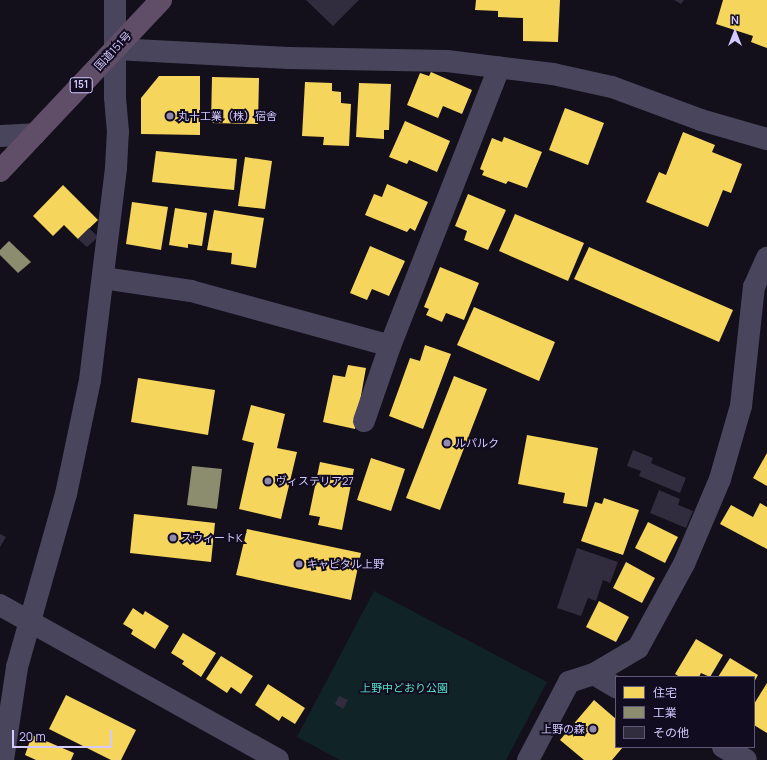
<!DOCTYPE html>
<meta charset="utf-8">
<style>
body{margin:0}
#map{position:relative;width:767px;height:760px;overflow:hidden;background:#13101b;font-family:Manrope,"Noto Sans JP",sans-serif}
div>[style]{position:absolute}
.green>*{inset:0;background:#102427}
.homes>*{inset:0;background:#f6d55c}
.industry>*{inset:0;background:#8c8c6e}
.building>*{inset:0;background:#312d3e}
.minor>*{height:22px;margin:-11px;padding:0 11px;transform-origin:11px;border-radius:11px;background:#48455c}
.tertiary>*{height:22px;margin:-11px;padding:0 11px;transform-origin:11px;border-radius:11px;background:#48455c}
.trunk>*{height:22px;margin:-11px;padding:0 11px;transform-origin:11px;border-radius:11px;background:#604d68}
.dots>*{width:11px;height:11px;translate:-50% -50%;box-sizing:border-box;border:2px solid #110c1f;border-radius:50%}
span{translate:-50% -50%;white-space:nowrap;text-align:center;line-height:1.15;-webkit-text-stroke:4px #110c1f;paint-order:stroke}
.shield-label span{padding:1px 3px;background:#110c1f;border:1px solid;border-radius:3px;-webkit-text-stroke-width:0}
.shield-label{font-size:10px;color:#d5caff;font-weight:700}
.street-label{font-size:11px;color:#d5caff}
.poi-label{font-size:11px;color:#d5caff}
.left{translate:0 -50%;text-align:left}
.right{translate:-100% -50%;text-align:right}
.park-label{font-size:11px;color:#55e0cb}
.legend{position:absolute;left:615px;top:676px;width:140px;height:72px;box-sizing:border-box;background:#110c1f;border:1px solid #5f5879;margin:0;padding:5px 7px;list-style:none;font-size:12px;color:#d5caff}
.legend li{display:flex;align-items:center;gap:8px;height:20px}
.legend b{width:20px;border:1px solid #5f5879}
.north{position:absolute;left:715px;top:12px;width:40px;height:40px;-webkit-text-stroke:3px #110c1f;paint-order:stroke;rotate:0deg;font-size:11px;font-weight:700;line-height:16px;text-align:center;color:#d5caff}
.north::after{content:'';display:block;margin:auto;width:14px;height:18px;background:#d5caff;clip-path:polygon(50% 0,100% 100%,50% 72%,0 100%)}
.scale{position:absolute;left:12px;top:730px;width:100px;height:18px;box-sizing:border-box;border:2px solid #d5caff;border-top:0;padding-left:5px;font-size:12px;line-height:14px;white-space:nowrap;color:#d5caff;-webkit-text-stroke:3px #110c1f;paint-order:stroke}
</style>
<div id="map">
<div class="green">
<div style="clip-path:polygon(374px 591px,547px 682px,506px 760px,340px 760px,297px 737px)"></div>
</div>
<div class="homes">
<div style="clip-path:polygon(476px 0,560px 0,558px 42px,523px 41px,523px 18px,498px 17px,498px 11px,475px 10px)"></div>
<div style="clip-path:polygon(723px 0,767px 0,767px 48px,751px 42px,753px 36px,716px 24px)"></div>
<div style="clip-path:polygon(431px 72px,472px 90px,462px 114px,443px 106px,438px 118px,407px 105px,420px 73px,429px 76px)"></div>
<div style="clip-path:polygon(159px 76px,200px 76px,200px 135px,141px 134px,141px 98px)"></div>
<div style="clip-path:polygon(212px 77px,259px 78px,258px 124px,211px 123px)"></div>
<div style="clip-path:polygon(305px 82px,332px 83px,332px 91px,341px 92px,341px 103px,351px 104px,349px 146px,323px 145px,324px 137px,302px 136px)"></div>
<div style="clip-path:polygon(359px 83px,391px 84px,389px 130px,384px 130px,384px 139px,356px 137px)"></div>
<div style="clip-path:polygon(565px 108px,604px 123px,588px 165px,549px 150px)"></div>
<div style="clip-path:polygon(405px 121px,450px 141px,437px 172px,409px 160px,407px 164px,389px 157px)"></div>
<div style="clip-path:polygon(683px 132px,715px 145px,712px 152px,742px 164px,731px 193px,723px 190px,708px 227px,646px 202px,659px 172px,666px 175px)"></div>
<div style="clip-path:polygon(504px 137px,542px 152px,527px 188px,508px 181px,506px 184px,482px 175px,484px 171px,480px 169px,492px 138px,502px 142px)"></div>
<div style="clip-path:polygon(156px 151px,237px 159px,234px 190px,152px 182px)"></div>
<div style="clip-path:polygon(245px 157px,272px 161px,265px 209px,238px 206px)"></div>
<div style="clip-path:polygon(387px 184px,428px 202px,415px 231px,410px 228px,407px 232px,365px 215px,374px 194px,382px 197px)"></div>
<div style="clip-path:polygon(63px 185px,98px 220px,78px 239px,64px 225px,53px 236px,33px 216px)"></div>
<div style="clip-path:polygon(468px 194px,506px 210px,488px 250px,464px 240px,467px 231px,455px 226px)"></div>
<div style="clip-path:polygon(132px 202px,168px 207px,161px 250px,126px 244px)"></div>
<div style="clip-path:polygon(175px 208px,207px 213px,202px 246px,188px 244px,188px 248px,169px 245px)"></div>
<div style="clip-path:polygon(214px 210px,264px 218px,256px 268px,231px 264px,232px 253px,207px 250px)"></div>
<div style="clip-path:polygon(515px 214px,584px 243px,568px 281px,499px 251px)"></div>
<div style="clip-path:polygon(370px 246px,405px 261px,389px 296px,372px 289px,367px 300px,350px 293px)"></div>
<div style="clip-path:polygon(589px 247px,733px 310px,719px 342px,574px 279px)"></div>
<div style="clip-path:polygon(440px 267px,479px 283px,464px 320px,446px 313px,442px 322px,426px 315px,429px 309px,424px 307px)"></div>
<div style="clip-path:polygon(474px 307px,555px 342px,539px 381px,457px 345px)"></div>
<div style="clip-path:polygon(425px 345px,451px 354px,423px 429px,389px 416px,410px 358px,420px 361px)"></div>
<div style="clip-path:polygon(348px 365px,366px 368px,355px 429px,323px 422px,333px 375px,345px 377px)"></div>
<div style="clip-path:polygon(454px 376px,487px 389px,440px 510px,406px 498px)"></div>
<div style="clip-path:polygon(138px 378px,215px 390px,208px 435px,131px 422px)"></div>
<div style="clip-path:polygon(251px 405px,285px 414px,277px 448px,297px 452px,281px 519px,239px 509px,254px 443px,242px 440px)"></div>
<div style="clip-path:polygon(527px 435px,598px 448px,587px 507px,563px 503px,565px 493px,518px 484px)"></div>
<div style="clip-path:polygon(767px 453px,767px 486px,753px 478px)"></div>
<div style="clip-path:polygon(371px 458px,405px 469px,391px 511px,357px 500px)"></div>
<div style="clip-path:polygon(320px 462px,354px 469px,342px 530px,318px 525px,320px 517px,309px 515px)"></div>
<div style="clip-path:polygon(604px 498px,639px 510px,623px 555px,581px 541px,595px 502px,602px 504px)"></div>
<div style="clip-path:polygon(760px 503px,767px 507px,767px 549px,720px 524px,731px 505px,753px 517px)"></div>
<div style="clip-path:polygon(134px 514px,215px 523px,211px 562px,130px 553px)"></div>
<div style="clip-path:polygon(648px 522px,678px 537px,665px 563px,635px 548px)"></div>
<div style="clip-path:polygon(247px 529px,361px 553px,351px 600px,236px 575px)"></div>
<div style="clip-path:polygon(626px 562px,655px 578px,642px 603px,613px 588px)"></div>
<div style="clip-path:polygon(599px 601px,629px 617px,616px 642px,586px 627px)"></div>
<div style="clip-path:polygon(133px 608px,143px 615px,145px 611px,169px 626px,155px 649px,131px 634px,133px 630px,123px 624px)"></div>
<div style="clip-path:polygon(183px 633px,216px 653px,201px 677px,182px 664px,184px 661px,171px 653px)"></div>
<div style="clip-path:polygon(696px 639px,723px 655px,710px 677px,701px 673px,699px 677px,680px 677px,675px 674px)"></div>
<div style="clip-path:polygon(221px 656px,253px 676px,241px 694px,231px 687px,227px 693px,206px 679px)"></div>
<div style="clip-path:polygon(730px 658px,758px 675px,754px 682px,754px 677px,718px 677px)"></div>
<div style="clip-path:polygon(767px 683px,767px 733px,754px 725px,754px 704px)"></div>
<div style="clip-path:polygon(268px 684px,305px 708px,295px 724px,282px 716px,279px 721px,255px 705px)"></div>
<div style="clip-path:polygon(66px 695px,136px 730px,121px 760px,111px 760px,49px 729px)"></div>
<div style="clip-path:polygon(594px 700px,616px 719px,616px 747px,623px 747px,612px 760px,584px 760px,560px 740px)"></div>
<div style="clip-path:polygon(32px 735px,74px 753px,71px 760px,36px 760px,25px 755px)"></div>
</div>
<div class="industry">
<div style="clip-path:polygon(9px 241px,31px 262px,18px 273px,0 255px,0 250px)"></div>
<div style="clip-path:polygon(192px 466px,222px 469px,217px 509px,187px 505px)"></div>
</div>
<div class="building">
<div style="clip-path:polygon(306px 0,359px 0,333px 26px)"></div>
<div style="clip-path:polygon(674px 0,684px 0,681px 4px)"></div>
<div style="clip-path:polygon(89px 228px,98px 237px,87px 247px,78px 239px)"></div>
<div style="clip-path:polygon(633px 450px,653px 458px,651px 463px,686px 478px,680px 493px,639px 476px,641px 471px,627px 466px)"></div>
<div style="clip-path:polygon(659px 490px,680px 499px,678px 505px,693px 511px,686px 528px,650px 513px)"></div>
<div style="clip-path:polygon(0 534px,6px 537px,0 547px)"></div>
<div style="clip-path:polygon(577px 548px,618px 562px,610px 583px,603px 580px,596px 601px,588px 598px,581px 616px,557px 608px)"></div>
<div style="clip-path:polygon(339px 696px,348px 700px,343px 709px,335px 704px)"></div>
</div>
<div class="minor">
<div style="left:115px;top:49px;width:174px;rotate:3deg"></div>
<div style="left:289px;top:58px;width:158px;rotate:1.1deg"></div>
<div style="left:447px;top:61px;width:107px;rotate:7deg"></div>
<div style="left:553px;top:74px;width:60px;rotate:12.4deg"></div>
<div style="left:612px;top:87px;width:95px;rotate:20.3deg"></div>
<div style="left:701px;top:120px;width:69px;rotate:16.1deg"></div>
<div style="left:0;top:136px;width:35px;rotate:-3deg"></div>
<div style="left:103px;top:278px;width:89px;rotate:8.4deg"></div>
<div style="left:191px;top:291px;width:206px;rotate:15.4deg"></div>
<div style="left:364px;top:421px;width:79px;rotate:-70.9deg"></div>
<div style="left:390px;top:346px;width:299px;rotate:-68.6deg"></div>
<div style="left:594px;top:674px;width:26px;rotate:31deg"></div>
<div style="left:723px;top:747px;width:26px;rotate:29deg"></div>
<div style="left:3px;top:760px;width:94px;rotate:-81.4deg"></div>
<div style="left:17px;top:667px;width:180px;rotate:-74.2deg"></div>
<div style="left:66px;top:494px;width:116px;rotate:-78.1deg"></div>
<div style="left:90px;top:380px;width:214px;rotate:-83deg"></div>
<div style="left:116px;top:168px;width:36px;rotate:-87deg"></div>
<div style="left:118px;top:132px;width:35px;rotate:-95deg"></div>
<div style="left:115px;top:97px;width:97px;rotate:-90deg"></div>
<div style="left:528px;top:760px;width:88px;rotate:-62.3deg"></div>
<div style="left:569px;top:682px;width:26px;rotate:-18deg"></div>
<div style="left:594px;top:674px;width:51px;rotate:-30.6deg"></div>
<div style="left:638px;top:648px;width:96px;rotate:-61.3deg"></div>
<div style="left:684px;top:564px;width:92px;rotate:-67deg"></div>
<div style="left:720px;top:479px;width:76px;rotate:-74deg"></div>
<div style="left:741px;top:406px;width:120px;rotate:-83.8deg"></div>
<div style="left:754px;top:287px;width:32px;rotate:-66deg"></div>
</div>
<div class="tertiary">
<div style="left:0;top:605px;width:318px;rotate:29.1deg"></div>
</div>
<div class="trunk">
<div style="left:0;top:171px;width:235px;rotate:-46.7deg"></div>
</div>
<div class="dots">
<div style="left:170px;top:116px;background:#9189af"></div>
<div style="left:447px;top:443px;background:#9189af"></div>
<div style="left:268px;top:481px;background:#9189af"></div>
<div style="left:173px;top:538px;background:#9189af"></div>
<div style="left:299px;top:564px;background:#9189af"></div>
<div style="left:593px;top:729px;background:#9189af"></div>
</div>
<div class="shield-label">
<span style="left:81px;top:85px">151</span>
</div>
<div class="street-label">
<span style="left:113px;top:51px;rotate:-47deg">国道151号</span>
</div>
<div class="poi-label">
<span class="left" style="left:178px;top:116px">丸十工業（株）宿舎</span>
<span class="left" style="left:455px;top:443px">ルパルク</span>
<span class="left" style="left:276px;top:481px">ヴィステリア27</span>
<span class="left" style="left:181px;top:538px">スウィートK</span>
<span class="left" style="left:307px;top:564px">キャピタル上野</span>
<span class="right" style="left:585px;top:729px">上野の森</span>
</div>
<div class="park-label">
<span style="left:404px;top:688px">上野中どおり公園</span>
</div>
<ul class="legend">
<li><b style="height:11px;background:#f6d55c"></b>住宅</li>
<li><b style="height:11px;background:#8c8c6e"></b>工業</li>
<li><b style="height:11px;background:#312d3e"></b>その他</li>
</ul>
<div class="north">N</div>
<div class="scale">20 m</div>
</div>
